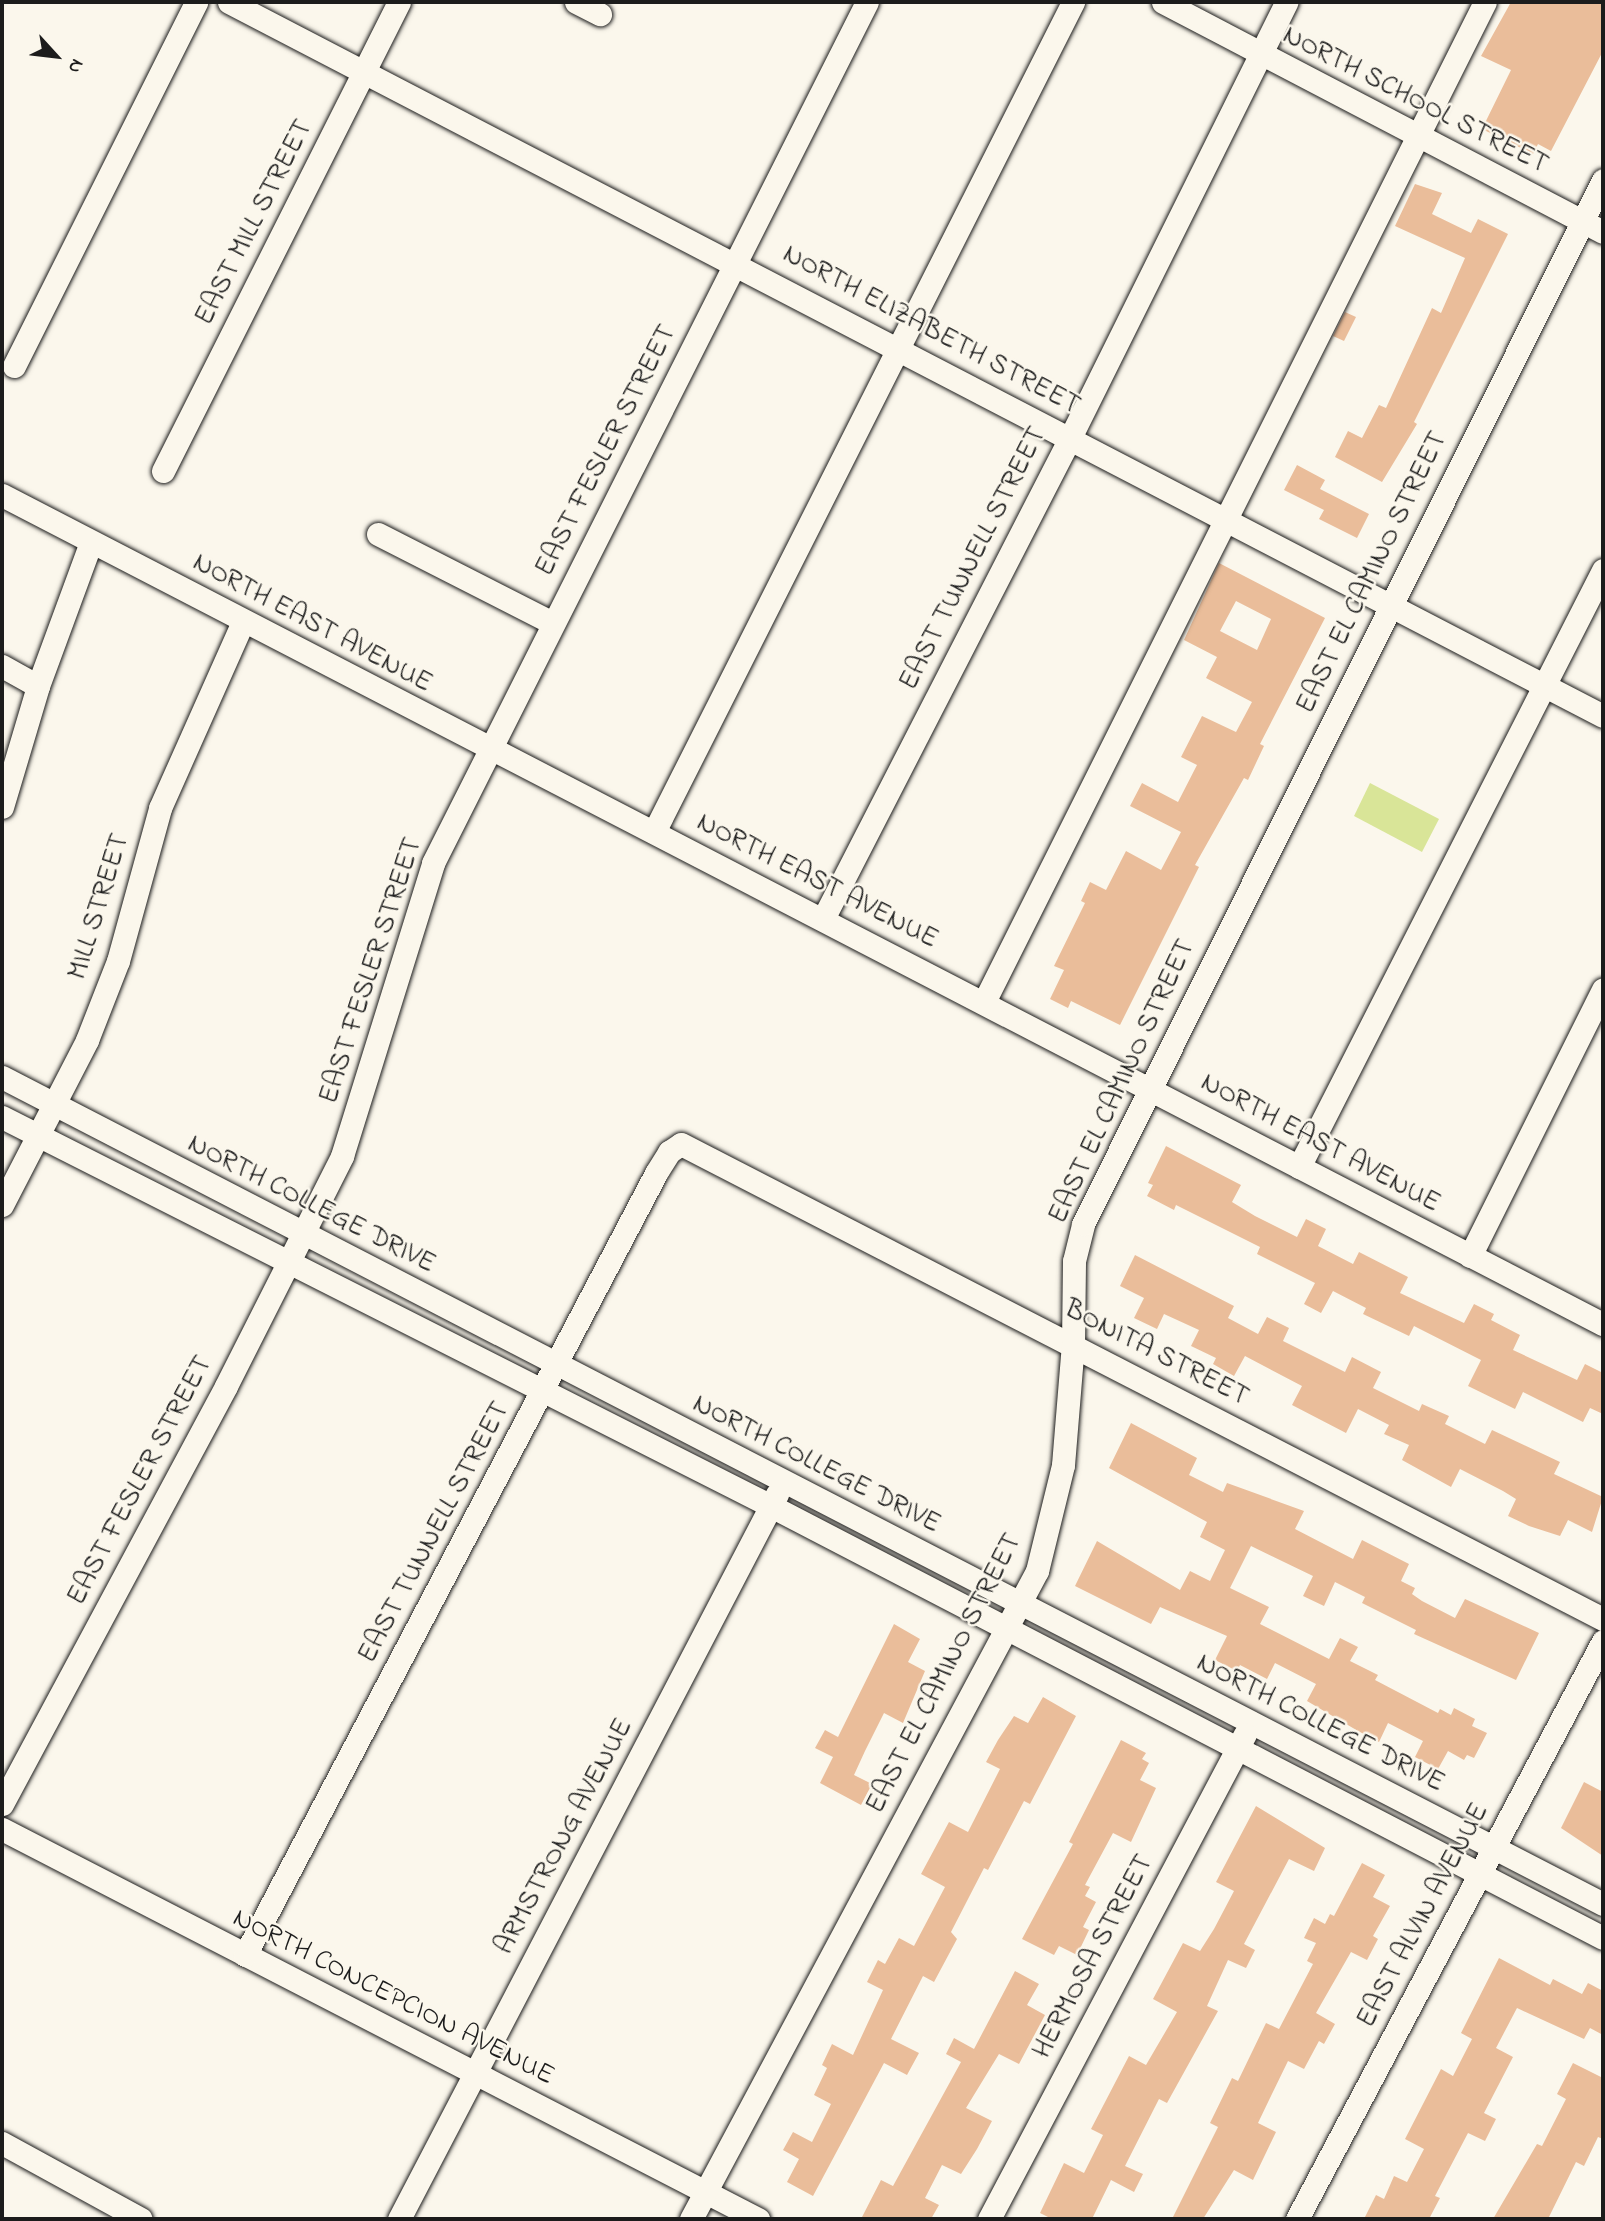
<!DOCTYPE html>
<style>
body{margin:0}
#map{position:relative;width:1605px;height:2221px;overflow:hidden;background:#fbf7ec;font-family:"Indie Flower",sans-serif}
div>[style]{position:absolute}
.green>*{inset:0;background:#d9e598}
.building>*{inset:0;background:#eabd9a}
.roads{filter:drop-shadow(0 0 2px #1c1c1c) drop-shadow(0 0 2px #1c1c1c)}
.minor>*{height:23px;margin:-11.5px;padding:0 11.5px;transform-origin:11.5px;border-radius:11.5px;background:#fbf7ec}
span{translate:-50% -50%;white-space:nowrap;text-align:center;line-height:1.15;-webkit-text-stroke:5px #fbf7ec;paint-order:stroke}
.street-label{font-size:28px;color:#1c1c1c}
.frame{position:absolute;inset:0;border:4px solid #1c1c1c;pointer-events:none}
.north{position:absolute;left:21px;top:21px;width:70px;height:70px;-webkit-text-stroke:5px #fbf7ec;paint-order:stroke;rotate:117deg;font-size:19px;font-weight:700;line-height:28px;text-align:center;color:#1c1c1c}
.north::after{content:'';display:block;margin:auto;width:24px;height:32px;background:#1c1c1c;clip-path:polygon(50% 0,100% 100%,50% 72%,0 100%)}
</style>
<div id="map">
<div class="green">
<div style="clip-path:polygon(1370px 783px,1439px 819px,1422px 852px,1354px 816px)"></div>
</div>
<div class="building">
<div style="clip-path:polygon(1511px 2px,1603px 2px,1603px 51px,1551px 151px,1538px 144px,1533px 154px,1482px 129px,1511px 70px,1481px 56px)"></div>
<div style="clip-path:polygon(1415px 184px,1442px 193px,1432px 214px,1471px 233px,1478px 219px,1508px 234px,1414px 422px,1417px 424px,1382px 482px,1335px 457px,1348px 431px,1362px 438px,1379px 405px,1386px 408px,1432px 308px,1441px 313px,1465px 258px,1395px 226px)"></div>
<div style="clip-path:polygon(1345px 312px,1356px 317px,1344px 341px,1333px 336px)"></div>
<div style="clip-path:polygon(1297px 465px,1325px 480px,1320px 489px,1369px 514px,1357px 538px,1319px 519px,1324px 510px,1284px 490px)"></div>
<div style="clip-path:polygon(evenodd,1219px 563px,1325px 618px,1260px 744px,1264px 746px,1248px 780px,1244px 778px,1195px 865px,1199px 867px,1120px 1025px,1071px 1001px,1068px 1008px,1050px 999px,1064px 970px,1054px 966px,1085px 903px,1081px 901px,1090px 882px,1106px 890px,1126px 851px,1161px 870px,1181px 832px,1130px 806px,1142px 783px,1178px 802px,1197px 765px,1181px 757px,1202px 716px,1236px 732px,1252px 702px,1206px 678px,1217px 657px,1184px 640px,1219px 563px,1236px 601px,1271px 619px,1257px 650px,1220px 631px,1236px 601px)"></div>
<div style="clip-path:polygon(1166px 1146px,1241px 1185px,1232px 1202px,1255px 1216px,1297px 1237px,1306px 1219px,1326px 1229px,1318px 1246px,1353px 1264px,1359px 1252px,1408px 1277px,1400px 1293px,1464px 1323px,1474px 1304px,1494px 1314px,1491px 1320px,1520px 1335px,1513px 1350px,1577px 1380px,1585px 1364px,1603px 1373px,1603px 1414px,1590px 1408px,1583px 1422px,1523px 1392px,1515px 1409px,1468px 1386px,1481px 1360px,1414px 1326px,1409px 1336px,1363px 1314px,1366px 1308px,1333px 1291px,1321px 1313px,1304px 1304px,1315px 1283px,1257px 1254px,1260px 1247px,1176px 1205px,1174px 1210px,1147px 1196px,1153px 1185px,1148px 1183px)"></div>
<div style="clip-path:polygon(1135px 1255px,1234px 1306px,1228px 1318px,1258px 1334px,1267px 1317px,1289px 1328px,1283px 1341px,1345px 1372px,1352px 1357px,1381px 1372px,1373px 1388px,1419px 1411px,1422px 1404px,1449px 1416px,1445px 1424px,1485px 1444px,1492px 1430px,1560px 1462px,1554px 1474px,1603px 1497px,1592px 1532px,1568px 1520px,1560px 1536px,1529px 1526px,1508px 1516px,1516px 1499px,1503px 1491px,1460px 1469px,1451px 1487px,1402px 1460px,1409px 1445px,1384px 1434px,1389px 1425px,1358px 1409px,1346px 1433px,1292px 1405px,1302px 1386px,1245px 1356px,1234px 1376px,1213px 1364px,1216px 1358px,1191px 1346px,1199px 1330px,1164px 1314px,1157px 1329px,1134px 1318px,1144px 1298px,1120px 1286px)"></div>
<div style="clip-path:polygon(1131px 1423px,1197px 1458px,1189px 1475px,1223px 1492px,1227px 1483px,1304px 1511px,1295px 1529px,1353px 1559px,1362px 1540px,1409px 1564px,1401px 1581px,1415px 1588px,1412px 1594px,1422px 1601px,1455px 1618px,1465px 1599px,1539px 1633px,1516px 1680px,1414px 1634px,1416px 1630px,1362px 1603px,1365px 1597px,1335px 1582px,1324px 1606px,1303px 1596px,1313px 1576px,1251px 1546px,1230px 1588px,1269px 1607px,1260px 1624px,1329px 1659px,1340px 1638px,1358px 1647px,1350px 1661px,1378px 1675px,1375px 1680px,1438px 1713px,1440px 1709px,1451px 1715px,1454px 1708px,1475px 1719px,1472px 1726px,1487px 1733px,1474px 1758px,1467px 1755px,1464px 1760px,1448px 1751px,1438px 1769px,1415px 1757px,1423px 1741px,1388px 1723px,1379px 1742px,1358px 1731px,1307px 1701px,1316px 1684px,1275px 1663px,1267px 1679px,1240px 1665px,1237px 1671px,1215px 1660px,1227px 1636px,1160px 1607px,1151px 1624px,1075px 1586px,1097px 1541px,1180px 1590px,1190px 1571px,1210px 1581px,1225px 1550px,1200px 1537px,1207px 1522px,1109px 1468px)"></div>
<div style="clip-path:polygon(894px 1624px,920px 1639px,908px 1662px,925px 1671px,903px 1723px,884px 1713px,865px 1751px,854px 1775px,872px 1784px,861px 1805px,820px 1783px,833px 1757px,815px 1748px,825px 1730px,838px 1737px)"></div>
<div style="clip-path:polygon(1043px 1697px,1076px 1716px,1030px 1804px,1024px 1801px,988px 1870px,984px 1868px,951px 1932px,957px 1939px,934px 1982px,923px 1976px,891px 2039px,919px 2053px,907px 2075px,884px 2063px,813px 2196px,787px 2182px,799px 2159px,783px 2150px,793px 2132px,812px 2142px,831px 2104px,814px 2095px,827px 2068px,822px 2065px,832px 2044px,853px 2055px,883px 1990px,867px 1982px,878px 1960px,885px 1964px,899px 1938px,914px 1946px,945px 1887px,921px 1874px,949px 1822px,968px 1832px,1000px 1769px,986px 1762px,998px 1740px,1014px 1716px,1028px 1723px)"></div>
<div style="clip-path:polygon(1121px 1740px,1146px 1753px,1142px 1759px,1149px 1763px,1140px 1780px,1156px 1788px,1131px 1842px,1113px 1833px,1085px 1885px,1090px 1887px,1085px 1896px,1096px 1902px,1083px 1927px,1089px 1930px,1077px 1955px,1059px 1946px,1054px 1955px,1022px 1939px,1073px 1844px,1069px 1842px)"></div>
<div style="clip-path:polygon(1584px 1782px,1603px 1792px,1603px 1856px,1561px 1828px)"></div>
<div style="clip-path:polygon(1256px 1806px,1325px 1848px,1314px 1871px,1289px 1859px,1244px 1944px,1255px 1950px,1246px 1968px,1228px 1960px,1207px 2006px,1218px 2011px,1167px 2103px,1159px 2099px,1125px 2166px,1143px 2174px,1134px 2192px,1111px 2180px,1092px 2219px,1052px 2219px,1040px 2213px,1064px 2163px,1084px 2173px,1103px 2135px,1091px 2129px,1129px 2056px,1146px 2065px,1177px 2012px,1153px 1999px,1183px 1943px,1200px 1951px,1214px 1929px,1234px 1891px,1216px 1882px)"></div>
<div style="clip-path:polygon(1362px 1863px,1385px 1875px,1373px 1897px,1390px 1906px,1373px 1936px,1378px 1939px,1367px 1960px,1351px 1952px,1316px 2013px,1335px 2024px,1324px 2044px,1319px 2041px,1304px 2069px,1288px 2061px,1270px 2098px,1258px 2123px,1276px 2132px,1253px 2180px,1234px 2170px,1203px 2219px,1172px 2219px,1218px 2127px,1210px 2123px,1232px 2078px,1238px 2081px,1266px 2023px,1279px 2029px,1313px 1964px,1307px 1961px,1316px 1943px,1304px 1938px,1314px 1918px,1325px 1924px,1330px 1914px,1334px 1916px)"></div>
<div style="clip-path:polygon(1499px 1958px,1550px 1985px,1553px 1979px,1582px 1994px,1588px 1983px,1603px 1991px,1603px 2035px,1590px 2028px,1584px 2039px,1517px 2008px,1496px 2048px,1513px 2057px,1484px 2113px,1496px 2119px,1485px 2141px,1468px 2133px,1435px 2196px,1440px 2198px,1429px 2219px,1364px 2219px,1376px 2195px,1384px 2199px,1394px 2176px,1407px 2182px,1424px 2149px,1405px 2139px,1441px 2069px,1453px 2076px,1472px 2039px,1461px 2033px)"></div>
<div style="clip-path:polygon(1015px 1971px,1039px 1984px,1027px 2005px,1045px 2015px,1019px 2064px,999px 2054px,966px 2108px,992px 2121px,977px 2149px,961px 2174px,942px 2165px,925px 2198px,939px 2205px,931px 2219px,861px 2219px,881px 2180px,893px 2186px,961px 2062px,946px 2054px,954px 2038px,974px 2049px)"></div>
<div style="clip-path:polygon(1573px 2063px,1603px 2078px,1603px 2139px,1598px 2137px,1584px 2166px,1576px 2162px,1548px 2219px,1493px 2219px,1537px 2144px,1542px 2146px,1566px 2099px,1557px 2094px)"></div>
</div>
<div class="roads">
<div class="minor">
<div style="left:229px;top:2px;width:1548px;rotate:27.46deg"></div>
<div style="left:576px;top:2px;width:27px;rotate:27deg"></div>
<div style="left:1163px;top:2px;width:496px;rotate:27.6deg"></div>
<div style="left:14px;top:366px;width:407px;rotate:-63.4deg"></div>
<div style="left:163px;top:471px;width:525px;rotate:-63.29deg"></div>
<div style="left:2px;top:495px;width:1803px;rotate:27.38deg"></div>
<div style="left:378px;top:534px;width:196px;rotate:27deg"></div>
<div style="left:2px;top:666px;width:41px;rotate:29.1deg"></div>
<div style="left:2px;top:807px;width:126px;rotate:-73.4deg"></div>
<div style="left:38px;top:686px;width:153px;rotate:-69.8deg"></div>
<div style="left:654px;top:832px;width:930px;rotate:-63.21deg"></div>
<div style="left:824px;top:917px;width:538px;rotate:-62.82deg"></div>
<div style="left:1070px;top:438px;width:487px;rotate:-63.6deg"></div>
<div style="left:984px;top:1002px;width:1118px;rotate:-63.39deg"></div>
<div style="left:2px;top:1077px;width:1802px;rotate:27.32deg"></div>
<div style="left:2px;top:1117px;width:862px;rotate:26.83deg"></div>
<div style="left:771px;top:1506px;width:937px;rotate:27.44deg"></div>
<div style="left:1299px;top:1167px;width:670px;rotate:-63.01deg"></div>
<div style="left:2px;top:1205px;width:186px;rotate:-62.7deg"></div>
<div style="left:87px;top:1040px;width:85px;rotate:-68.6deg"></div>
<div style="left:118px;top:961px;width:159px;rotate:-74.6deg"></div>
<div style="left:160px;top:808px;width:204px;rotate:-66deg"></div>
<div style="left:1470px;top:1256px;width:298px;rotate:-63.5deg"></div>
<div style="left:2px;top:1804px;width:474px;rotate:-61.8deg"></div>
<div style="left:226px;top:1386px;width:258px;rotate:-63.2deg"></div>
<div style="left:342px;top:1156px;width:307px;rotate:-72.7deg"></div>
<div style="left:433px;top:863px;width:964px;rotate:-63.25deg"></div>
<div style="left:2px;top:1829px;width:851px;rotate:27.29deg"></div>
<div style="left:245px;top:1955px;width:883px;rotate:-62.27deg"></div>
<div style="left:656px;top:1173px;width:25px;rotate:-58deg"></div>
<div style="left:669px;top:1152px;width:14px;rotate:-34deg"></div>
<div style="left:681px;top:1144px;width:1037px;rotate:27.26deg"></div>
<div style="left:2px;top:2143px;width:158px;rotate:28.7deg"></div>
<div style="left:399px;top:2219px;width:818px;rotate:-62.46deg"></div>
<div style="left:691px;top:2219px;width:735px;rotate:-61.9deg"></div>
<div style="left:1037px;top:1571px;width:109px;rotate:-76.2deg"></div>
<div style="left:1063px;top:1465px;width:121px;rotate:-85.3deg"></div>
<div style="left:1073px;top:1344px;width:83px;rotate:-89.3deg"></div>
<div style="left:1074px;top:1261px;width:38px;rotate:-76deg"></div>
<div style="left:1083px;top:1224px;width:1166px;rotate:-63.52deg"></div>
<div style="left:989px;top:2219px;width:548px;rotate:-62.17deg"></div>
<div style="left:1297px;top:2219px;width:654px;rotate:-62.1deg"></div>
</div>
</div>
<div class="street-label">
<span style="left:1415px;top:101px;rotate:27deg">NORTH SCHOOL STREET</span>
<span style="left:255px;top:223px;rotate:-63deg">EAST MILL STREET</span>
<span style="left:931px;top:331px;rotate:28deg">NORTH ELIZABETH STREET</span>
<span style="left:607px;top:451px;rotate:-63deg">EAST FESLER STREET</span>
<span style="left:974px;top:559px;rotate:-63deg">EAST TUNNELL STREET</span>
<span style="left:1373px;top:573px;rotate:-64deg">EAST EL CAMINO STREET</span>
<span style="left:312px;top:624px;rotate:28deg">NORTH EAST AVENUE</span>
<span style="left:817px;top:882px;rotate:27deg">NORTH EAST AVENUE</span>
<span style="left:100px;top:907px;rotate:-73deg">MILL STREET</span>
<span style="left:372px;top:971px;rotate:-72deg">EAST FESLER STREET</span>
<span style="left:1123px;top:1082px;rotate:-65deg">EAST EL CAMINO STREET</span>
<span style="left:1320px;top:1144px;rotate:28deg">NORTH EAST AVENUE</span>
<span style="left:311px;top:1205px;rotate:27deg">NORTH COLLEGE DRIVE</span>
<span style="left:1156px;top:1354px;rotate:27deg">BONITA STREET</span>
<span style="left:816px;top:1465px;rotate:27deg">NORTH COLLEGE DRIVE</span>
<span style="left:141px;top:1481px;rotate:-62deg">EAST FESLER STREET</span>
<span style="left:435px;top:1533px;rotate:-62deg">EAST TUNNELL STREET</span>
<span style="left:945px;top:1674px;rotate:-63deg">EAST EL CAMINO STREET</span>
<span style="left:1320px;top:1724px;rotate:27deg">NORTH COLLEGE DRIVE</span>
<span style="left:565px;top:1837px;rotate:-62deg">ARMSTRONG AVENUE</span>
<span style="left:1424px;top:1916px;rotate:-62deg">EAST ALVIN AVENUE</span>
<span style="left:1094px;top:1957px;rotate:-62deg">HERMOSA STREET</span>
<span style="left:393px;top:1998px;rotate:27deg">NORTH CONCEPCION AVENUE</span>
</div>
<div class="frame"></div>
<div class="north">N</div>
</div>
